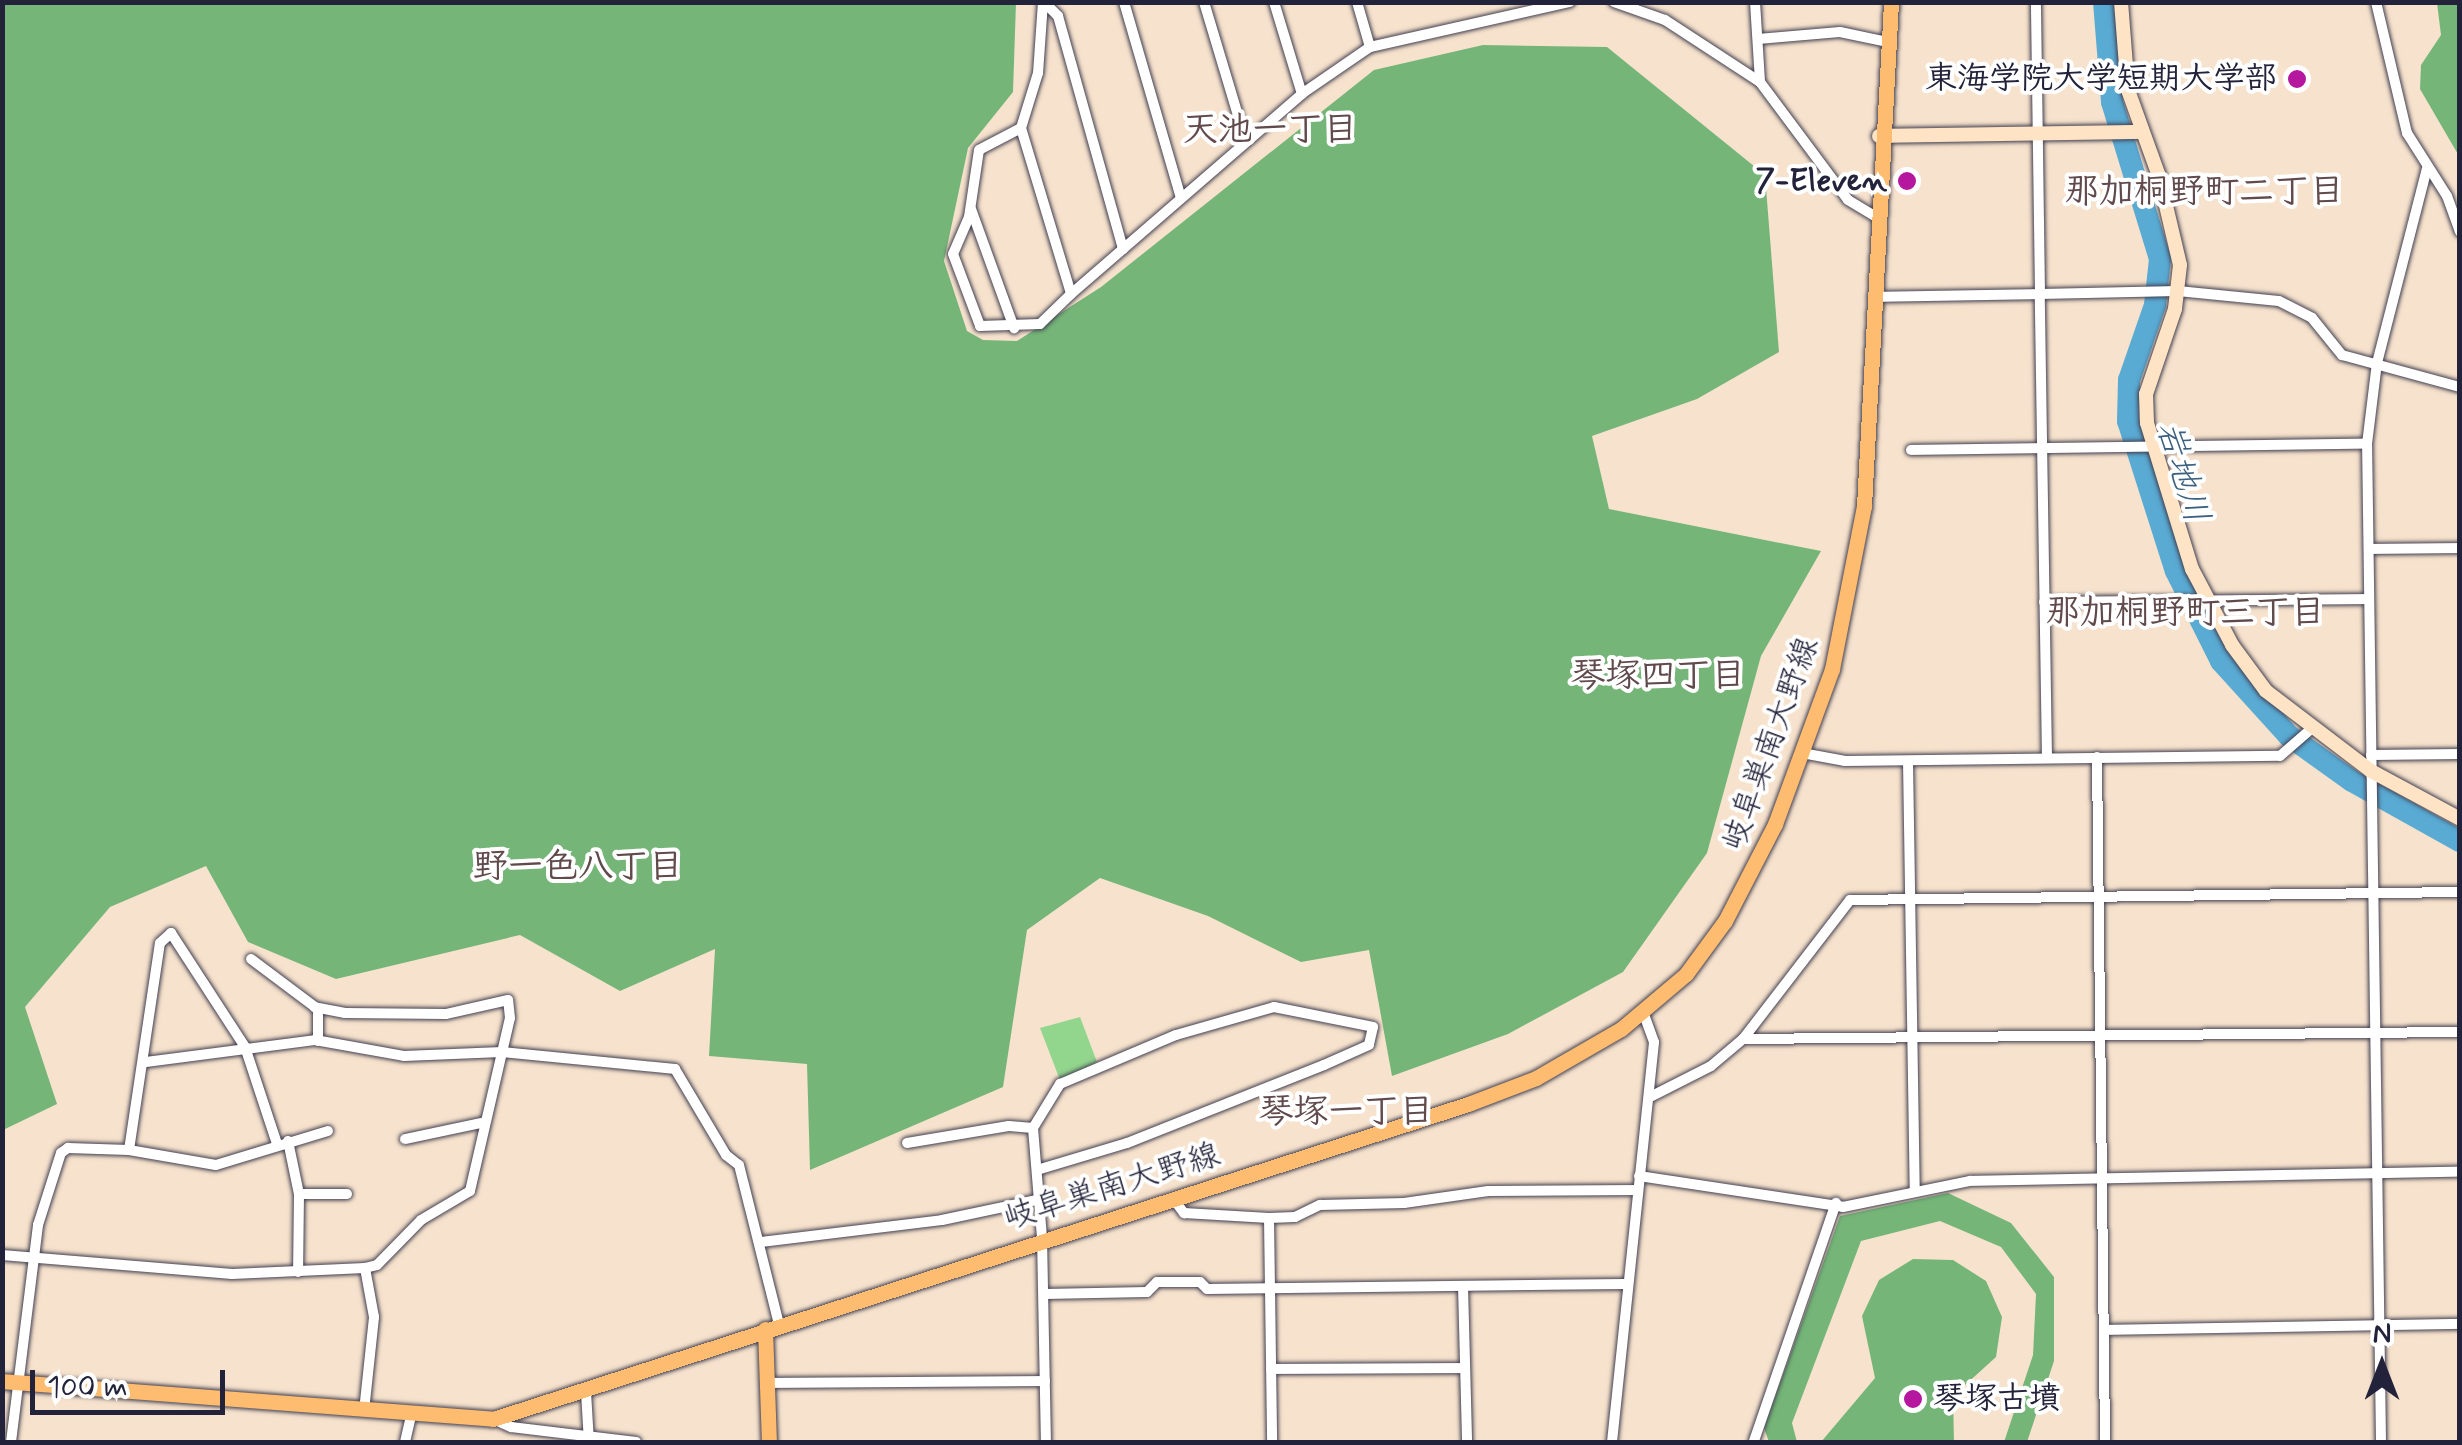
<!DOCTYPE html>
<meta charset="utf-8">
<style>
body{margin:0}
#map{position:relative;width:2462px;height:1445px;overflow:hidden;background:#f7e3cd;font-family:Mynerve,"Klee One",sans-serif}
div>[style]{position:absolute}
.green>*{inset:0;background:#92d58d}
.forest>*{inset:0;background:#75b678}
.river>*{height:22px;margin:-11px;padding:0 11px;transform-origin:11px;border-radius:11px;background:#59abd4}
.roads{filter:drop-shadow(0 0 2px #423f51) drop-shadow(0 0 2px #423f51)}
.street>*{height:10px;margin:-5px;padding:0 5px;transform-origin:5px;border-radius:5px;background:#fff}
.secondary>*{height:14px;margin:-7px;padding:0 7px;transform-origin:7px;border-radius:7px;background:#fee4c5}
.primary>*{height:15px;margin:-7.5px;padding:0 7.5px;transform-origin:7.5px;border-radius:7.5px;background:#fdbc6f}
.dots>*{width:28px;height:28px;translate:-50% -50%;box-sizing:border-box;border:5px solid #fff;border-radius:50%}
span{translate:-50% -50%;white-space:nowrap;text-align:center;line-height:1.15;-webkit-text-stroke:8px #fff;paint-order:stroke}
.poi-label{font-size:32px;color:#22223b;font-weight:700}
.right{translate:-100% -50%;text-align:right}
.left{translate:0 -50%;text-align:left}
.street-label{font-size:32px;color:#22223b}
.neighbourhood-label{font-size:35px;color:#614a4c;font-weight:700}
.water-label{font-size:35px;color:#3b6080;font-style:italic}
.frame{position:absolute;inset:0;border:5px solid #22223b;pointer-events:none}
.north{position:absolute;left:2332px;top:1315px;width:100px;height:100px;-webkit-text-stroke:8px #fff;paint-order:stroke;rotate:0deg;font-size:28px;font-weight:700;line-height:40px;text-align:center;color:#22223b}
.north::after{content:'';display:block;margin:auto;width:35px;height:45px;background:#22223b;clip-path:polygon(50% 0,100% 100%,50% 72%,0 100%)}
.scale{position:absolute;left:30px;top:1370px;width:195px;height:45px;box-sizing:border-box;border:5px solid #22223b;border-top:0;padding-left:12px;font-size:30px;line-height:35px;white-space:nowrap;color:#22223b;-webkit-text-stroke:8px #fff;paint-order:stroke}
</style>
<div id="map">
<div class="green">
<div style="clip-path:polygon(1080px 1017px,1097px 1062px,1060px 1080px,1040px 1028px)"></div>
</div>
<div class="forest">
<div style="clip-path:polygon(3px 3px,1016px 3px,1013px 92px,968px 148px,944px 261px,967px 331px,983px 340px,1017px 341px,1101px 287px,1374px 70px,1483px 45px,1607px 47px,1765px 175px,1779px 352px,1697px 399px,1592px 436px,1609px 509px,1821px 551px,1761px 656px,1707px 853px,1623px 972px,1508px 1034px,1392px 1076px,1369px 950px,1301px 962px,1208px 916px,1100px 878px,1027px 930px,1003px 1087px,810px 1170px,807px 1064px,709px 1056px,715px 949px,620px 991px,520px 935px,336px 979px,248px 942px,206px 866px,110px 907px,25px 1007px,57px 1104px,3px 1130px)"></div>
<div style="clip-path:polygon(2437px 3px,2459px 3px,2459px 156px,2420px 89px,2421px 65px,2441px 35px)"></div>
<div style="clip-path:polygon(1948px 1193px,2011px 1223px,2054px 1277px,2054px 1361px,2027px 1442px,2004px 1442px,2033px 1355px,2036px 1294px,2001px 1247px,1940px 1221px,1861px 1241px,1792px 1423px,1797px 1442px,1769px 1442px,1764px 1428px,1840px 1216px)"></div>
<div style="clip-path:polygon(1913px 1259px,1953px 1260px,1986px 1281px,2002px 1317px,1996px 1357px,1953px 1396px,1954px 1442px,1821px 1442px,1875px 1378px,1862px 1316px,1879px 1280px)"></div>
</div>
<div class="river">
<div style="left:2104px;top:2px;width:100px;rotate:85.4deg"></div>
<div style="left:2112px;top:102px;width:164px;rotate:73deg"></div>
<div style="left:2160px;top:259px;width:46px;rotate:96.2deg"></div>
<div style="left:2155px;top:305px;width:79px;rotate:109.1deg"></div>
<div style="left:2129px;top:380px;width:41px;rotate:91.4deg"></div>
<div style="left:2128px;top:421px;width:157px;rotate:72.3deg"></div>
<div style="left:2176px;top:571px;width:101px;rotate:63.4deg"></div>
<div style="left:2221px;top:661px;width:101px;rotate:47.8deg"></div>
<div style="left:2289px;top:736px;width:77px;rotate:35.5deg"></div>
<div style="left:2352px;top:781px;width:124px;rotate:29.1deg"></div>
</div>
<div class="roads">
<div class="street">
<div style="left:1043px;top:2px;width:71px;rotate:94deg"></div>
<div style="left:1038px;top:73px;width:58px;rotate:107.2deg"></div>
<div style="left:1021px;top:128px;width:173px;rotate:73.2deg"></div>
<div style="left:1071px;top:294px;width:307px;rotate:-40.9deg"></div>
<div style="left:1303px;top:93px;width:81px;rotate:-34.5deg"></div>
<div style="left:1370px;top:47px;width:205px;rotate:-12.7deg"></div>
<div style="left:1044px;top:2px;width:20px;rotate:45deg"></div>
<div style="left:1058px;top:16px;width:242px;rotate:74.4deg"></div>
<div style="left:1124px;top:2px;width:204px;rotate:73.8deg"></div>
<div style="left:1204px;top:2px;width:146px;rotate:73.3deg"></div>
<div style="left:1274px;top:2px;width:96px;rotate:73.1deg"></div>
<div style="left:1357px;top:2px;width:47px;rotate:73.9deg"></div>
<div style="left:1614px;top:2px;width:54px;rotate:19.4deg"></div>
<div style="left:1665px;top:20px;width:113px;rotate:33.1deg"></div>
<div style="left:1760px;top:82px;width:147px;rotate:53.3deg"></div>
<div style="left:1848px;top:200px;width:33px;rotate:31deg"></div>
<div style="left:1755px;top:2px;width:80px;rotate:86.4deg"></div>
<div style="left:2376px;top:2px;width:135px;rotate:76.7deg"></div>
<div style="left:2407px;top:133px;width:75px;rotate:57.6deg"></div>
<div style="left:2447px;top:196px;width:38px;rotate:70deg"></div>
<div style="left:1758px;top:39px;width:82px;rotate:-4.9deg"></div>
<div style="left:1840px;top:32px;width:48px;rotate:12deg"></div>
<div style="left:1021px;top:128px;width:47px;rotate:152.4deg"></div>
<div style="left:979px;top:150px;width:68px;rotate:98.5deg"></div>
<div style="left:969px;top:217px;width:40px;rotate:113.4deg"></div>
<div style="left:953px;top:254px;width:77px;rotate:69.4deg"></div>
<div style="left:980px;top:326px;width:60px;rotate:-1.9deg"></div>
<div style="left:1040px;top:324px;width:43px;rotate:-44.1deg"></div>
<div style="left:971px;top:209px;width:127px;rotate:70.1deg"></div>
<div style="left:1873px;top:297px;width:167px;rotate:-1deg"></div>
<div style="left:2040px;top:294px;width:292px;rotate:-90.8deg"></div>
<div style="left:1911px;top:450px;width:456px;rotate:-0.8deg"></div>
<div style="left:2369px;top:549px;width:91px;rotate:-0.6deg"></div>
<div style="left:2044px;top:602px;width:325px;rotate:-0.5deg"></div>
<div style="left:1802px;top:753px;width:44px;rotate:10.5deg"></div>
<div style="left:1845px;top:761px;width:435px;rotate:-0.7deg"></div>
<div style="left:2280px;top:756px;width:40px;rotate:-41deg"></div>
<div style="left:2371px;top:755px;width:89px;rotate:-0.6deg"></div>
<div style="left:2097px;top:757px;width:685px;rotate:89.33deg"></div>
<div style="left:2047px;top:758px;width:464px;rotate:-90.9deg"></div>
<div style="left:2040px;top:294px;width:138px;rotate:-1.2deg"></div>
<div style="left:2178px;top:291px;width:101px;rotate:5.7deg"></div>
<div style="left:2279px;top:301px;width:37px;rotate:27deg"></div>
<div style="left:2312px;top:318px;width:48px;rotate:51deg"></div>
<div style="left:2342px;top:355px;width:122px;rotate:15.2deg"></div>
<div style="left:1908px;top:761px;width:428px;rotate:89.1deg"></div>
<div style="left:1743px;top:1039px;width:717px;rotate:-0.56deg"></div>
<div style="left:318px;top:1041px;width:33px;rotate:-90deg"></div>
<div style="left:146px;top:1062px;width:170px;rotate:-7.4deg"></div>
<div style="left:315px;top:1040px;width:90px;rotate:10.2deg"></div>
<div style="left:404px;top:1056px;width:98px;rotate:-2.3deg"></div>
<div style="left:502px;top:1052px;width:174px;rotate:5.6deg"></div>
<div style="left:675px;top:1069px;width:100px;rotate:59.3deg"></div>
<div style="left:726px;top:1155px;width:16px;rotate:38deg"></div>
<div style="left:739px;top:1165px;width:164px;rotate:75.9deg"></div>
<div style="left:1650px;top:1097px;width:68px;rotate:-26.9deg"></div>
<div style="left:1711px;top:1066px;width:42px;rotate:-40.2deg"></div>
<div style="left:1743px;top:1039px;width:175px;rotate:-52.4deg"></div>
<div style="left:1850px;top:900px;width:610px;rotate:-0.75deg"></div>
<div style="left:1033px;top:1128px;width:109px;rotate:85.3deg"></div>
<div style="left:1042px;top:1237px;width:205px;rotate:88.9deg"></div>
<div style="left:405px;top:1139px;width:78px;rotate:-11.9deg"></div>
<div style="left:288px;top:1141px;width:54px;rotate:78.3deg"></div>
<div style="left:299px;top:1194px;width:78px;rotate:90.7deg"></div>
<div style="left:907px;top:1143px;width:103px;rotate:-9.5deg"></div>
<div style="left:1009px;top:1126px;width:24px;rotate:5deg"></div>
<div style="left:1033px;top:1128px;width:52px;rotate:-58.5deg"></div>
<div style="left:1060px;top:1084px;width:126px;rotate:-22.9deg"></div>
<div style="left:1176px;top:1035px;width:102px;rotate:-15.9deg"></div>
<div style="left:1274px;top:1007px;width:101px;rotate:11.4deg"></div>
<div style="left:1373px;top:1027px;width:18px;rotate:103deg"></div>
<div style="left:1369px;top:1045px;width:49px;rotate:156deg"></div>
<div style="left:1324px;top:1065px;width:212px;rotate:158.4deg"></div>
<div style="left:1127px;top:1143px;width:94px;rotate:163.3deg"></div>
<div style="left:129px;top:1150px;width:209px;rotate:-81.5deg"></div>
<div style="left:160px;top:943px;width:15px;rotate:-42deg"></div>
<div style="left:171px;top:933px;width:136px;rotate:57deg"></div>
<div style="left:245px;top:1047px;width:102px;rotate:71.7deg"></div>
<div style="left:1639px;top:1176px;width:206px;rotate:8.6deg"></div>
<div style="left:1843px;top:1207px;width:130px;rotate:-11.6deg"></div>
<div style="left:1970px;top:1181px;width:490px;rotate:-1.1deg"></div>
<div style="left:299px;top:1194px;width:48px"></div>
<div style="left:1173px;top:1198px;width:19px;rotate:54deg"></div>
<div style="left:1184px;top:1213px;width:85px;rotate:3.4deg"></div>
<div style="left:1269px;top:1218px;width:26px;rotate:-2deg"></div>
<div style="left:1295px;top:1217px;width:28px;rotate:-26deg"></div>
<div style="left:1320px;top:1205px;width:84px;rotate:-1.4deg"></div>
<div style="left:1404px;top:1203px;width:85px;rotate:-8.1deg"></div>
<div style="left:1488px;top:1191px;width:150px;rotate:-0.4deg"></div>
<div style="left:1269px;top:1218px;width:224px;rotate:89.2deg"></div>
<div style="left:761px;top:1242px;width:182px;rotate:-6.9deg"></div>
<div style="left:942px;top:1220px;width:96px;rotate:-12deg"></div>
<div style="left:2px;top:1255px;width:231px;rotate:4.7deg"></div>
<div style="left:232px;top:1274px;width:133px;rotate:-2.6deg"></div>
<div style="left:365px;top:1268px;width:12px;rotate:-14deg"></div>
<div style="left:377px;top:1265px;width:63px;rotate:-45.6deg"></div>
<div style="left:421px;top:1220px;width:57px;rotate:-30.6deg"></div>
<div style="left:470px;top:1191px;width:178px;rotate:-77deg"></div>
<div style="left:510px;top:1018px;width:18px;rotate:-96deg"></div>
<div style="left:508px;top:1000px;width:64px;rotate:167.3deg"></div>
<div style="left:446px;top:1014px;width:101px;rotate:-179.4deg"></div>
<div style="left:345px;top:1013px;width:31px;rotate:-169deg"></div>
<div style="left:315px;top:1007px;width:80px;rotate:-143.1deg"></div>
<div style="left:1463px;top:1286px;width:156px;rotate:88.5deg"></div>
<div style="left:1044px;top:1294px;width:103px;rotate:-1.1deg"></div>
<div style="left:1147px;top:1292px;width:14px;rotate:-45deg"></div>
<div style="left:1157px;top:1282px;width:43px"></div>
<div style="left:1200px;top:1282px;width:10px;rotate:45deg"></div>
<div style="left:1207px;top:1289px;width:418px;rotate:-0.7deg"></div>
<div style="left:2105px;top:1330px;width:355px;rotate:-1deg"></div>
<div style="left:1271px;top:1369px;width:194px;rotate:-0.3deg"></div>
<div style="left:767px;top:1383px;width:278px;rotate:-0.4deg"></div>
<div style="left:586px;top:1392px;width:50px;rotate:86.6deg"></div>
<div style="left:364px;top:1411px;width:95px;rotate:-83.9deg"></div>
<div style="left:374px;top:1317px;width:50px;rotate:-100.4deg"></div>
<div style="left:493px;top:1419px;width:20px;rotate:24deg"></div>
<div style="left:511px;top:1427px;width:126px;rotate:6.8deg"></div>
<div style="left:1754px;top:1441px;width:252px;rotate:-71deg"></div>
<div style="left:11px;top:1442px;width:219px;rotate:-82.9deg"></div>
<div style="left:38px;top:1225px;width:76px;rotate:-72.3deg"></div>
<div style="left:61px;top:1153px;width:9px;rotate:-36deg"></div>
<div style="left:68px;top:1148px;width:61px;rotate:1.9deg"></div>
<div style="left:129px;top:1150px;width:88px;rotate:9.8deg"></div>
<div style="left:216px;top:1165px;width:117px;rotate:-16.9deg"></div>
<div style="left:405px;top:1442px;width:28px;rotate:-77deg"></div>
<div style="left:1612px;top:1442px;width:402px;rotate:-84deg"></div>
<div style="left:1654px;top:1042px;width:33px;rotate:-110deg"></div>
<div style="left:2381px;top:1442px;width:998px;rotate:-90.8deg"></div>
<div style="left:2367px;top:444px;width:82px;rotate:-83deg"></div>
<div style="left:2377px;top:363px;width:201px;rotate:-75.6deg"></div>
</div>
<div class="secondary">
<div style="left:2121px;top:2px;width:88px;rotate:85.5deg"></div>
<div style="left:2128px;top:90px;width:91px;rotate:70.2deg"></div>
<div style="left:2159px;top:176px;width:91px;rotate:76.7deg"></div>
<div style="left:2180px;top:265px;width:44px;rotate:96.5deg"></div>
<div style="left:2175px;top:309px;width:90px;rotate:108.8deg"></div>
<div style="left:2146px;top:394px;width:29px;rotate:88deg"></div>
<div style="left:2147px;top:423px;width:153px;rotate:72.9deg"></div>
<div style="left:2192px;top:569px;width:86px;rotate:62.2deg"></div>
<div style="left:2232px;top:645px;width:57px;rotate:53.5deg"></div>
<div style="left:2266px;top:691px;width:132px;rotate:37.3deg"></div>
<div style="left:2371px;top:771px;width:101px;rotate:28.3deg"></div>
<div style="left:1879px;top:136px;width:263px;rotate:-0.9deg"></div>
</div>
<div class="primary">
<div style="left:765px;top:1329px;width:113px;rotate:88deg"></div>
<div style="left:2px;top:1381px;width:492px;rotate:4.4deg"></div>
<div style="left:493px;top:1419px;width:1025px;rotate:-17.9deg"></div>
<div style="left:1468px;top:1104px;width:73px;rotate:-20.9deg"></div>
<div style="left:1536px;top:1078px;width:98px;rotate:-30deg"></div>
<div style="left:1621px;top:1029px;width:85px;rotate:-40.2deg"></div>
<div style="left:1686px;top:974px;width:66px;rotate:-53.7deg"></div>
<div style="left:1725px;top:921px;width:109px;rotate:-62.7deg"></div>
<div style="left:1775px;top:824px;width:165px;rotate:-69.8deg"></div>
<div style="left:1832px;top:669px;width:166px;rotate:-78.9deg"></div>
<div style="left:1864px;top:506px;width:505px;rotate:-86.93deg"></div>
</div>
</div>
<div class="dots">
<div style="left:2297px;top:79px;background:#b5179e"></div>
<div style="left:1907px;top:181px;background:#b5179e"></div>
<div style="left:1913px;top:1399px;background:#b5179e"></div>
</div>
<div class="poi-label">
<span class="right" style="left:2277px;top:79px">東海学院大学短期大学部</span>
<span class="right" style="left:1887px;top:181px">7-Eleven</span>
<span class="left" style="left:1933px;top:1399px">琴塚古墳</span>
</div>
<div class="street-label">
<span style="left:1771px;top:744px;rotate:-70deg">岐阜巣南大野線</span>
<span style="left:1112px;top:1187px;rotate:-17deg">岐阜巣南大野線</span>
</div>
<div class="neighbourhood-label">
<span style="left:1270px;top:130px">天池一丁目</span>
<span style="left:2204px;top:192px">那加桐野町二丁目</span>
<span style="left:2185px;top:613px">那加桐野町三丁目</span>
<span style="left:1658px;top:676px">琴塚四丁目</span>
<span style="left:578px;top:867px">野一色八丁目</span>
<span style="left:1346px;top:1112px">琴塚一丁目</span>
</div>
<div class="water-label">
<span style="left:2182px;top:472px;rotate:73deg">岩地川</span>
</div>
<div class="frame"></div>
<div class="north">N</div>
<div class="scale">100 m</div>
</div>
